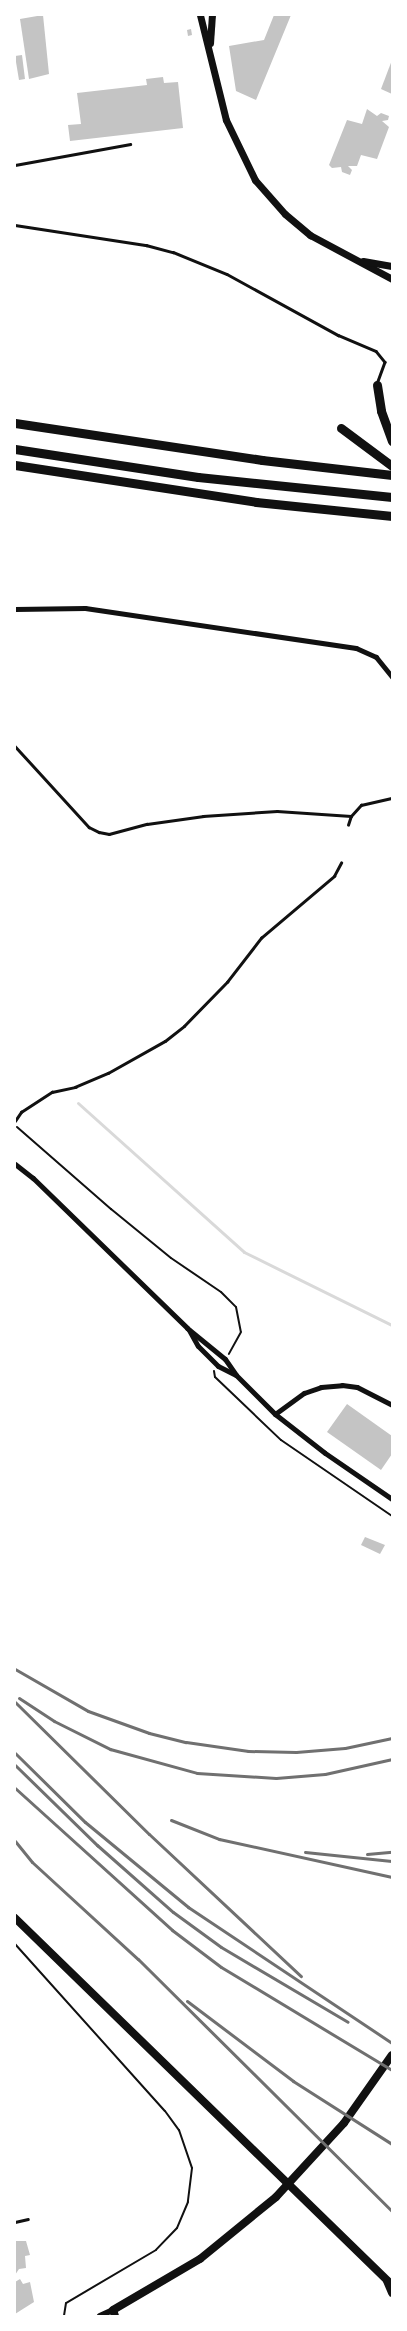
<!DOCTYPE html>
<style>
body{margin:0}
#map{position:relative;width:407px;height:2331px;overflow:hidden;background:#fff;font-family:Poppins,sans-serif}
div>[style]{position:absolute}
.stream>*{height:3px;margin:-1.5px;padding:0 1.5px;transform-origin:1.5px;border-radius:1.5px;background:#d9d9d9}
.building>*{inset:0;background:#c4c4c4}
.path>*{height:2px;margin:-1px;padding:0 1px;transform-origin:1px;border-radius:1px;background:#111}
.service>*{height:2.5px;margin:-1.25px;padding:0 1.25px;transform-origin:1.25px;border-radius:1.25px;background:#111}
.minor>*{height:5px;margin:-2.5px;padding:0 2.5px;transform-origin:2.5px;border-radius:2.5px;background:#111}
.tertiary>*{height:5.5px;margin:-2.75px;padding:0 2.75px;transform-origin:2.75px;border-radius:2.75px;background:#111}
.secondary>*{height:7px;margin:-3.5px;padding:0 3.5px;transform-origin:3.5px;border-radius:3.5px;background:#111}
.primary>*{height:8px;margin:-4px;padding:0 4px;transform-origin:4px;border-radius:4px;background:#111}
.motorway>*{height:9px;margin:-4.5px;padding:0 4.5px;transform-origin:4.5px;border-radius:4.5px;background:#111}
.rail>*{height:3px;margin:-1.5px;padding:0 1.5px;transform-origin:1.5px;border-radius:1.5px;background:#707070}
span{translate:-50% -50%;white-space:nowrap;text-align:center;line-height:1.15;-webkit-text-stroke:4px #fff;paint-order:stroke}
.frame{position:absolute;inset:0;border:16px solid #fff;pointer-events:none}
</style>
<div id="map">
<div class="stream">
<div style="left:78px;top:1103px;width:223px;rotate:41.9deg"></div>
<div style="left:244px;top:1252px;width:165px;rotate:26.3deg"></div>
</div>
<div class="building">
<div style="clip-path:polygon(43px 15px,49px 74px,29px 79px,20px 19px)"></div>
<div style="clip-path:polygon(274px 15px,291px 15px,256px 100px,236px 91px,229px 46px,264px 40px)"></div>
<div style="clip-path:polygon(191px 29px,192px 35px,188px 36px,187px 30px)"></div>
<div style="clip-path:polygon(22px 55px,25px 79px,19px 80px,15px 56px)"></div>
<div style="clip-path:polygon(392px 60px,392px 94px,381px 89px)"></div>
<div style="clip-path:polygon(163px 77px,164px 83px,178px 82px,183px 128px,70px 141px,68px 125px,81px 124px,77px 93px,147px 85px,146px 79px)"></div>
<div style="clip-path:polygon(367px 109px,377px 116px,381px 113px,389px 116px,388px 120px,382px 121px,389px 127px,377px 159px,361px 155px,357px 166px,348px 166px,352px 170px,350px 175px,342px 172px,341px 167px,332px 168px,329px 165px,347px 120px,362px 124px)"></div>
<div style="clip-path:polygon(347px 1404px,392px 1436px,392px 1454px,381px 1470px,327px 1432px)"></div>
<div style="clip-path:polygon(365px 1537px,385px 1545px,380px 1554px,361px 1545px)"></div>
<div style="clip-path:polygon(15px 2241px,26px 2241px,30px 2255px,25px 2256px,26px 2268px,19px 2269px,15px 2275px)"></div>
<div style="clip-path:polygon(20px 2279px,23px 2284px,30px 2282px,34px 2302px,15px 2314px,15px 2282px)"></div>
</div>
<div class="path">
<div style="left:17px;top:1127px;width:125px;rotate:41.1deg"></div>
<div style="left:111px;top:1209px;width:77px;rotate:39.2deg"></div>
<div style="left:171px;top:1258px;width:60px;rotate:34.2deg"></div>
<div style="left:221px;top:1292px;width:21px;rotate:45deg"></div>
<div style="left:236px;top:1307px;width:25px;rotate:79deg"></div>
<div style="left:241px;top:1332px;width:25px;rotate:119deg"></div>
<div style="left:214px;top:1371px;width:6px;rotate:81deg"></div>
<div style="left:215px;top:1377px;width:91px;rotate:43.7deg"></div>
<div style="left:281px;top:1440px;width:135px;rotate:34.4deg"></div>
<div style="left:15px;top:1944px;width:224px;rotate:48.1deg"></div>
<div style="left:165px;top:2111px;width:24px;rotate:54deg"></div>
<div style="left:179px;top:2130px;width:40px;rotate:71.1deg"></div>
<div style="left:192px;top:2168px;width:34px;rotate:97deg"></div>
<div style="left:188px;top:2202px;width:28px;rotate:113deg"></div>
<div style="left:177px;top:2228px;width:30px;rotate:134deg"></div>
<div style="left:156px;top:2250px;width:104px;rotate:149.5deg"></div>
<div style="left:66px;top:2303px;width:13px;rotate:99deg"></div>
</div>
<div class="service">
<div style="left:15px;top:165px;width:117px;rotate:-10.3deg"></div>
<div style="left:15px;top:225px;width:133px;rotate:8.7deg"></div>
<div style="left:146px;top:245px;width:28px;rotate:15deg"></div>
<div style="left:173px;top:252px;width:58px;rotate:22.2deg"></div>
<div style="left:227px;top:274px;width:127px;rotate:28.8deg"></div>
<div style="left:338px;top:335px;width:41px;rotate:22.8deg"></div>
<div style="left:376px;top:351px;width:14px;rotate:51deg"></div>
<div style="left:385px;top:362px;width:23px;rotate:110deg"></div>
<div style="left:15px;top:746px;width:110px;rotate:47.6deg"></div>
<div style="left:89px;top:827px;width:11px;rotate:27deg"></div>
<div style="left:99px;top:832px;width:10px;rotate:11deg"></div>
<div style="left:109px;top:834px;width:39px;rotate:-15deg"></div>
<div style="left:147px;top:824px;width:57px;rotate:-8.1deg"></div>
<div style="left:203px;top:816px;width:74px;rotate:-3.9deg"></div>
<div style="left:277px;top:811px;width:74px;rotate:3.9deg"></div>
<div style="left:351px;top:816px;width:15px;rotate:-48deg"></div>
<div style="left:361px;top:805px;width:32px;rotate:-13deg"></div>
<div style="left:348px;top:825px;width:9px;rotate:-72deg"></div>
<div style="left:15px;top:1121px;width:11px;rotate:-56deg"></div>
<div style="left:21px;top:1112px;width:37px;rotate:-33deg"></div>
<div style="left:52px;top:1092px;width:24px;rotate:-12deg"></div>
<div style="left:75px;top:1087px;width:36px;rotate:-23deg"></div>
<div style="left:108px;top:1073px;width:65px;rotate:-29.3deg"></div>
<div style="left:165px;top:1041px;width:24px;rotate:-38deg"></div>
<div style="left:184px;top:1026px;width:62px;rotate:-45.7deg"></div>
<div style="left:227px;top:982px;width:56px;rotate:-52.3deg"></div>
<div style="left:261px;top:938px;width:96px;rotate:-40.3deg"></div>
<div style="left:334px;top:876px;width:15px;rotate:-62deg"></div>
<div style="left:15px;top:2222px;width:13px;rotate:-13deg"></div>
</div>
<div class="minor">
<div style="left:15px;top:609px;width:70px;rotate:-0.8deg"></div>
<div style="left:85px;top:608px;width:274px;rotate:8.4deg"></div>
<div style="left:356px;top:648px;width:22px;rotate:24deg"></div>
<div style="left:376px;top:657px;width:26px;rotate:51deg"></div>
<div style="left:15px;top:1164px;width:23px;rotate:38deg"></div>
<div style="left:33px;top:1178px;width:215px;rotate:44.2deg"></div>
<div style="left:187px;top:1328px;width:49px;rotate:39.2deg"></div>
<div style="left:225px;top:1359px;width:19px;rotate:55deg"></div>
<div style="left:236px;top:1375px;width:55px;rotate:45deg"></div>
<div style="left:275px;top:1414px;width:63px;rotate:38deg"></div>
<div style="left:325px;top:1453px;width:81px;rotate:34.5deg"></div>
<div style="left:189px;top:1330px;width:18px;rotate:61deg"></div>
<div style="left:198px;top:1346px;width:28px;rotate:45deg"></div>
<div style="left:218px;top:1366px;width:20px;rotate:27deg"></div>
<div style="left:275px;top:1414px;width:36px;rotate:-36deg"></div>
<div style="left:304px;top:1393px;width:18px;rotate:-19deg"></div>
<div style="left:321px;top:1387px;width:21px;rotate:-5deg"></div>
<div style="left:342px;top:1385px;width:15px;rotate:8deg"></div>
<div style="left:357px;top:1387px;width:39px;rotate:27deg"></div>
</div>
<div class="tertiary">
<div style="left:100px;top:2316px;width:14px;rotate:-25deg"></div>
</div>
<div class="secondary">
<div style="left:200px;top:15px;width:108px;rotate:76.1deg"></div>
<div style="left:226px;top:120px;width:67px;rotate:64.2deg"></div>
<div style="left:255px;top:180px;width:45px;rotate:48.6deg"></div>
<div style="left:285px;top:214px;width:33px;rotate:40deg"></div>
<div style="left:310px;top:235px;width:93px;rotate:28.2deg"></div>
<div style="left:210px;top:43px;width:28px;rotate:-86deg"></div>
<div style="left:363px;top:261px;width:29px;rotate:10deg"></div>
</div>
<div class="primary">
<div style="left:15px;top:1918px;width:526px;rotate:44.23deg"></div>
<div style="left:387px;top:2281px;width:13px;rotate:67deg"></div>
<div style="left:115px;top:2316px;width:6px;rotate:-108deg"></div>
<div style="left:113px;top:2310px;width:101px;rotate:-30.4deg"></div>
<div style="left:200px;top:2259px;width:98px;rotate:-39.2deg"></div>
<div style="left:276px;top:2197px;width:100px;rotate:-47.4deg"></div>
<div style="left:344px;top:2123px;width:83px;rotate:-54.8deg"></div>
</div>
<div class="motorway">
<div style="left:377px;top:385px;width:26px;rotate:81deg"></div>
<div style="left:381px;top:411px;width:32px;rotate:70deg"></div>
<div style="left:15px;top:423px;width:250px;rotate:8.5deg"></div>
<div style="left:262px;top:460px;width:131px;rotate:6.6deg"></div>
<div style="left:341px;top:428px;width:64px;rotate:36.7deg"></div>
<div style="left:15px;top:449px;width:185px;rotate:8.7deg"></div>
<div style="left:198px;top:477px;width:195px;rotate:5.9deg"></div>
<div style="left:15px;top:465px;width:244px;rotate:8.7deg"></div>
<div style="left:256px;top:502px;width:137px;rotate:5.9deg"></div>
</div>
<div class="rail">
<div style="left:15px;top:1669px;width:84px;rotate:29.9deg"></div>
<div style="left:88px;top:1711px;width:65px;rotate:19.8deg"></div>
<div style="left:149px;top:1733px;width:38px;rotate:14deg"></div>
<div style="left:186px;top:1742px;width:63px;rotate:8.3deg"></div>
<div style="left:248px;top:1751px;width:48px;rotate:1.2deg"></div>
<div style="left:296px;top:1752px;width:49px;rotate:-4.7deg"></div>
<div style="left:345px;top:1748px;width:48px;rotate:-12deg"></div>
<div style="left:19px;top:1698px;width:42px;rotate:33.3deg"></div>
<div style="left:54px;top:1721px;width:63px;rotate:26.6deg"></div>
<div style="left:110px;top:1749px;width:90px;rotate:15.4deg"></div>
<div style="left:197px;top:1773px;width:79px;rotate:3.6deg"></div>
<div style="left:276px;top:1778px;width:49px;rotate:-4.7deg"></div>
<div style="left:325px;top:1774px;width:69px;rotate:-12.6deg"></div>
<div style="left:15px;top:1702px;width:188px;rotate:44.6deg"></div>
<div style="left:149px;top:1834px;width:208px;rotate:43.1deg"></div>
<div style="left:15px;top:1753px;width:98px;rotate:44.6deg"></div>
<div style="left:85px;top:1822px;width:134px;rotate:39.5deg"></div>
<div style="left:188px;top:1907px;width:245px;rotate:33.7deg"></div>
<div style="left:15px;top:1765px;width:115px;rotate:44.3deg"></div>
<div style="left:97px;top:1845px;width:101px;rotate:41.4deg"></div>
<div style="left:173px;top:1912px;width:59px;rotate:36.1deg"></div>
<div style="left:221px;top:1947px;width:147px;rotate:30.6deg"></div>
<div style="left:15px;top:1788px;width:212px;rotate:42.1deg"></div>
<div style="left:172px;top:1930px;width:61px;rotate:37.1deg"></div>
<div style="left:221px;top:1967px;width:200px;rotate:31.1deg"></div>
<div style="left:171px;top:1820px;width:52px;rotate:21.6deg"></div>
<div style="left:219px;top:1839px;width:177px;rotate:12.4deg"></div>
<div style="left:15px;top:1841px;width:27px;rotate:51deg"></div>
<div style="left:32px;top:1862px;width:144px;rotate:42.5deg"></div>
<div style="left:138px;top:1959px;width:358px;rotate:44.8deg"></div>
<div style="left:305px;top:1852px;width:87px;rotate:5.9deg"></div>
<div style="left:367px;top:1854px;width:25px;rotate:-5deg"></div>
<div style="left:187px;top:2001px;width:133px;rotate:37deg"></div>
<div style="left:293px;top:2081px;width:117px;rotate:32.5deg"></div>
</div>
<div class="frame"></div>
</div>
